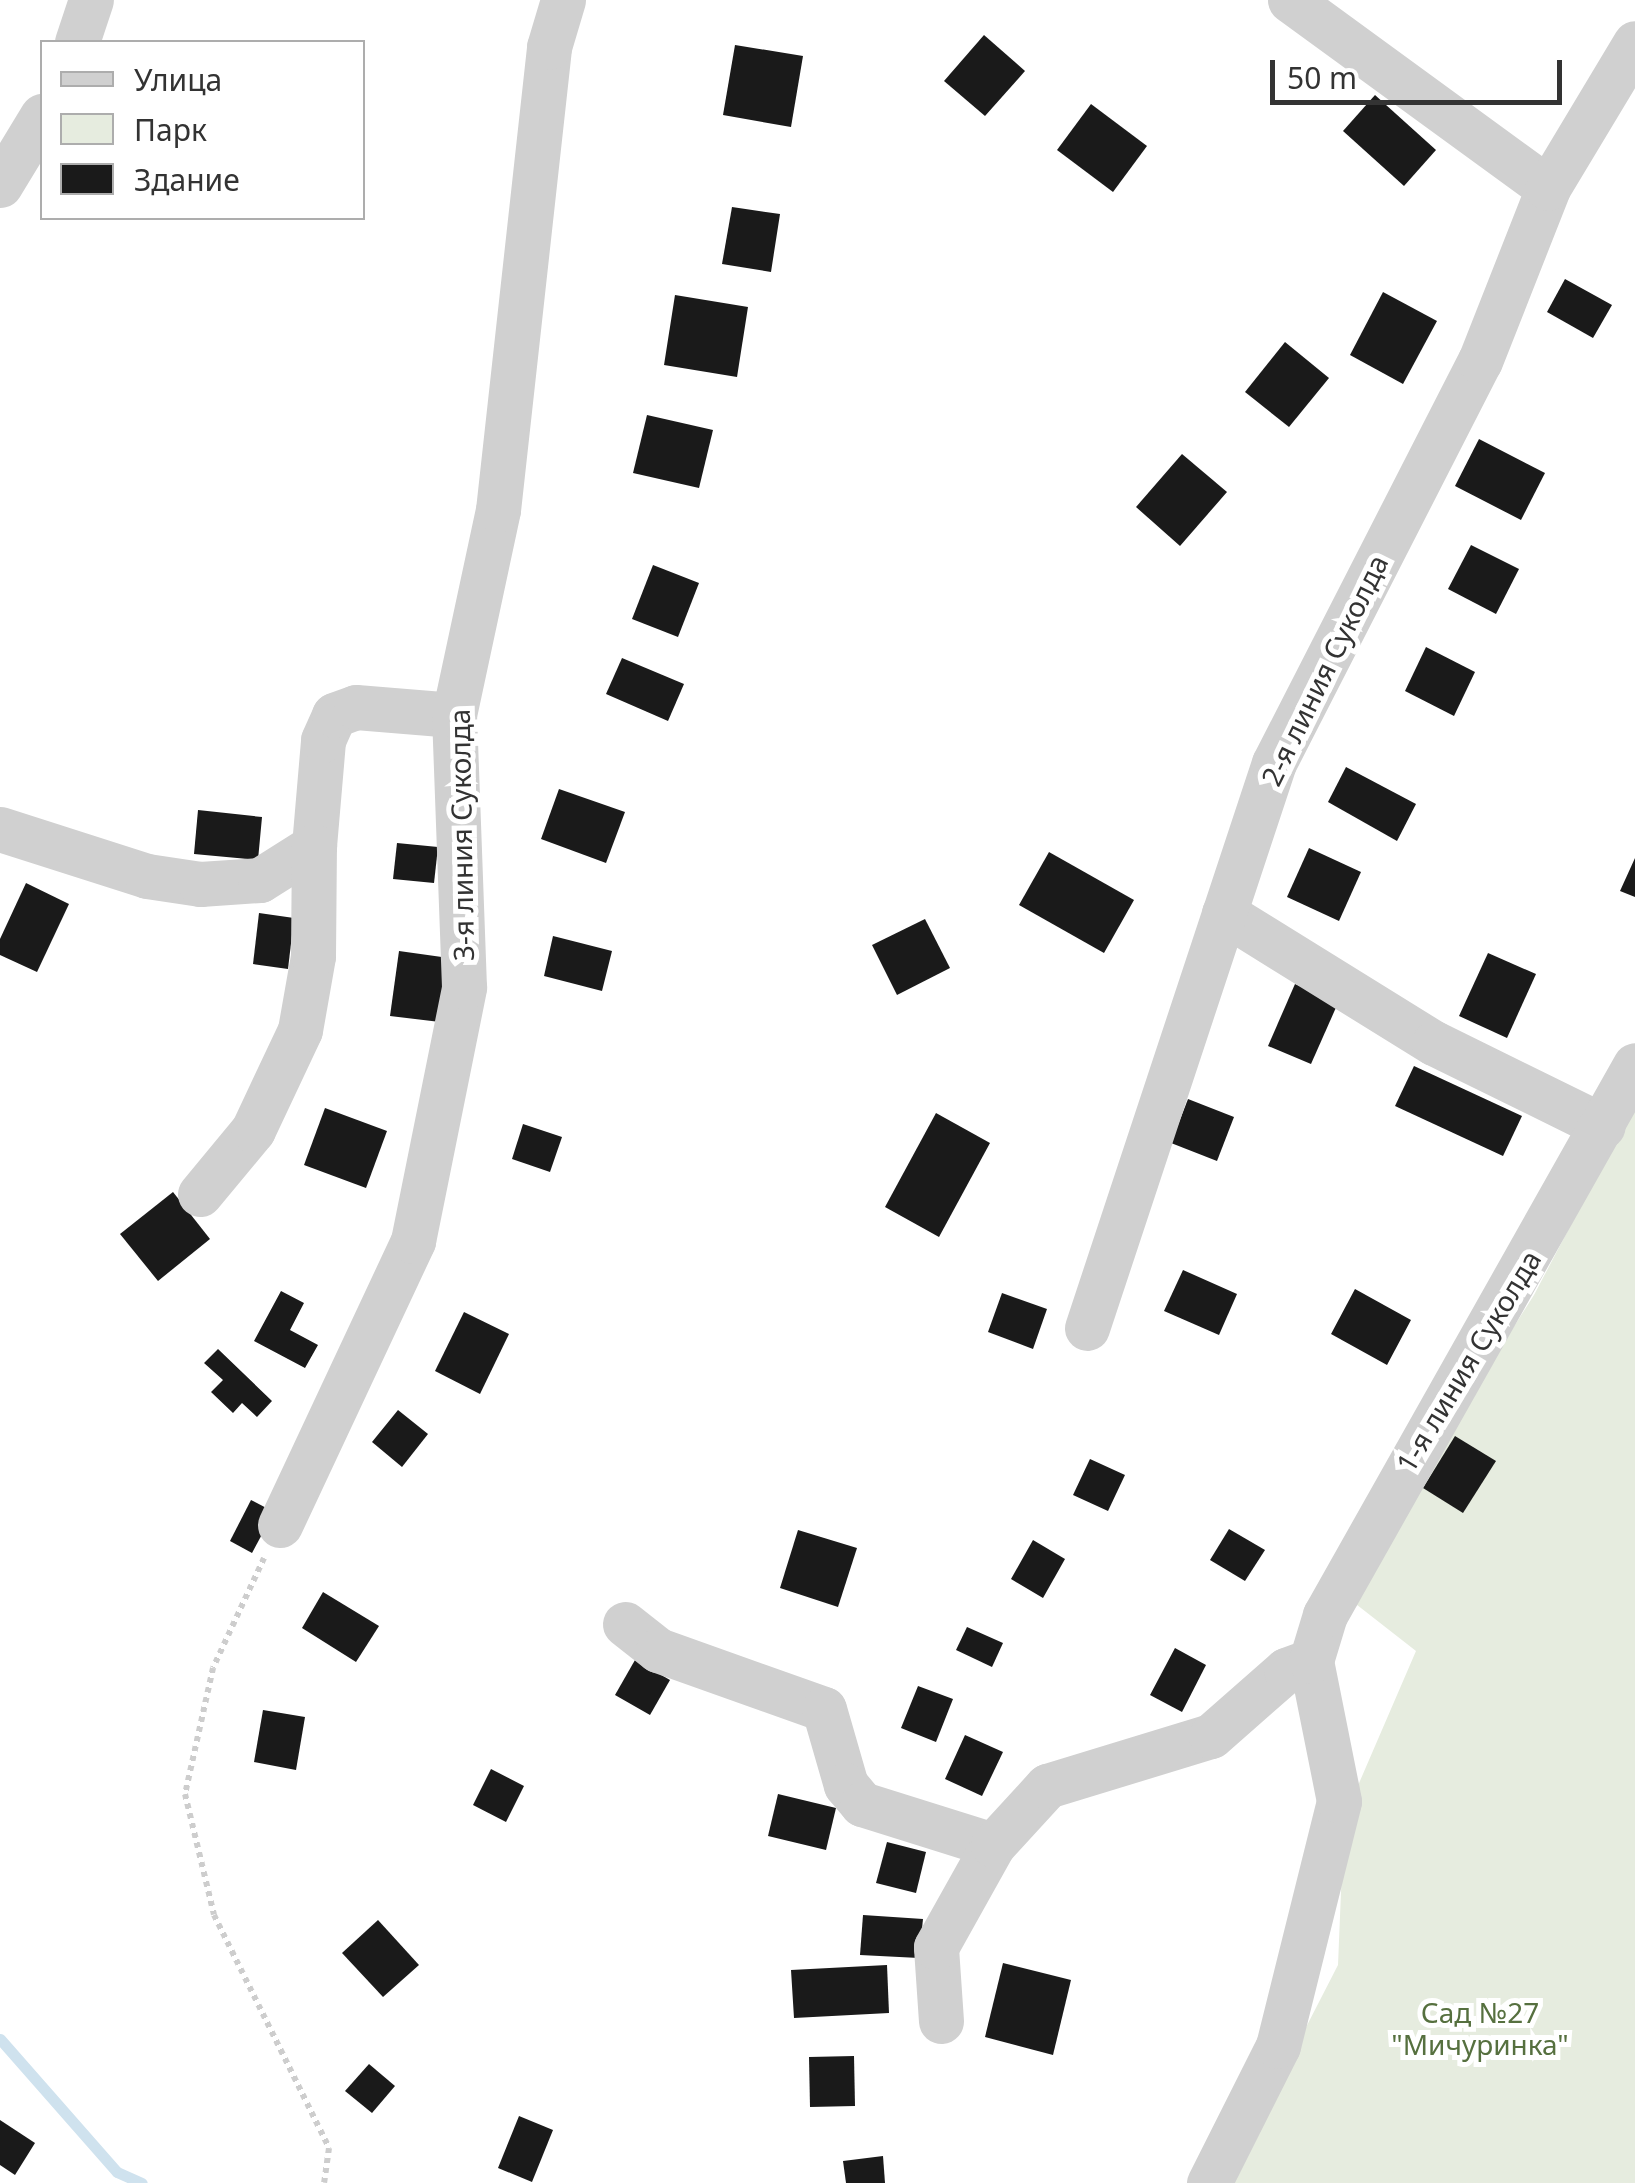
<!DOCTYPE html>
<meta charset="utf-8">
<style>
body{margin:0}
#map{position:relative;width:1635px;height:2183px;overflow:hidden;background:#fff;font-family:"Noto Sans",sans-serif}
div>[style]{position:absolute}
.green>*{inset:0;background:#e6ecdf}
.stream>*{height:11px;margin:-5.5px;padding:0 5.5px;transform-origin:5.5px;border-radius:5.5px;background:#cfe2ee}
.building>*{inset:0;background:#1a1a1a}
.path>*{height:6px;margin-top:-3px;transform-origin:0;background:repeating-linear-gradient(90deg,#cdcdcd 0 5px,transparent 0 10px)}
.minor>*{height:45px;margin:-22.5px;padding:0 22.5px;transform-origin:22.5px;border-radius:22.5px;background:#d0d0d0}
span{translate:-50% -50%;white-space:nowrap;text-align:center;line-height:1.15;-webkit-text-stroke:10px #fff;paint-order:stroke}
.street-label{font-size:28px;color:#333}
.park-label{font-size:28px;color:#56703f}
.legend{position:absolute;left:40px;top:40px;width:325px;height:180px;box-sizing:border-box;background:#fff;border:2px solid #adadad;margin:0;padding:12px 18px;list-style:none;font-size:30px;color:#333}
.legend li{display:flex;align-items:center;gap:20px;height:50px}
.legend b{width:50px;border:2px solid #adadad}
.scale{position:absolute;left:1270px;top:60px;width:292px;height:45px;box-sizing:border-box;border:5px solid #333;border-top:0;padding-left:12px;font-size:30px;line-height:35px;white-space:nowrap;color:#333;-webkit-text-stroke:8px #fff;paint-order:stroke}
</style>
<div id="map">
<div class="green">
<div style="clip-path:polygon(1635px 1103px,1635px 2183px,1226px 2183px,1338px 1965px,1344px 1818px,1416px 1651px,1352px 1601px,1421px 1473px,1534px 1295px)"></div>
</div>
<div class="stream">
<div style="left:0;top:2039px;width:177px;rotate:48.7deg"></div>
<div style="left:117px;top:2172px;width:27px;rotate:24deg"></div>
</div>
<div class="building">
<div style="clip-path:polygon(984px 35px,1025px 71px,985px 116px,944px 81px)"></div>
<div style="clip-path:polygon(735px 45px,803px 56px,791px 127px,723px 115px)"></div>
<div style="clip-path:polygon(1375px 95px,1436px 150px,1404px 186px,1343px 131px)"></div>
<div style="clip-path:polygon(1091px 104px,1147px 146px,1113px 192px,1057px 150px)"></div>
<div style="clip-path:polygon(732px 207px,780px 214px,771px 272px,722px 264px)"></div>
<div style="clip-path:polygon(1565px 279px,1612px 305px,1593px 338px,1547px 312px)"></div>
<div style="clip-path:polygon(1383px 292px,1437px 321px,1403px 384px,1350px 355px)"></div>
<div style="clip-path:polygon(675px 295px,748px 307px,737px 377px,664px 365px)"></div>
<div style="clip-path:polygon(1285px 342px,1329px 378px,1289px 427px,1245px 392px)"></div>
<div style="clip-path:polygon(647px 415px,713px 430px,699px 488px,633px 473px)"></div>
<div style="clip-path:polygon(1479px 439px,1545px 473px,1521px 520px,1455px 486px)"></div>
<div style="clip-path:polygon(1182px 454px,1227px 492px,1180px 546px,1136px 507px)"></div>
<div style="clip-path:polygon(1471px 545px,1519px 569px,1496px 614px,1448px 589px)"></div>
<div style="clip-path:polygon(653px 565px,699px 583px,678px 637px,632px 619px)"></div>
<div style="clip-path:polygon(1426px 647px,1475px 672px,1454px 716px,1405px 691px)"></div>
<div style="clip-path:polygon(622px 658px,684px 684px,668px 721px,606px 694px)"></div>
<div style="clip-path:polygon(1346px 767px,1416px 804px,1397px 841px,1328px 802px)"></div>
<div style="clip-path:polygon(559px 789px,625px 812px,606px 863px,541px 839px)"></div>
<div style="clip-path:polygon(198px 810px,262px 817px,258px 860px,194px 854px)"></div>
<div style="clip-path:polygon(397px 843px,438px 847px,434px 883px,393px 879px)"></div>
<div style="clip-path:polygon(1309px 848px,1361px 872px,1339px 921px,1287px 897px)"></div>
<div style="clip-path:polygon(1049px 852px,1134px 900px,1104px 953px,1019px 905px)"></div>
<div style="clip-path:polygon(1635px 858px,1635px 897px,1620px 891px)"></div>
<div style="clip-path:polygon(26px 883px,69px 904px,37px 972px,0 955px,0 939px)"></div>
<div style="clip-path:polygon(259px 913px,294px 918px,288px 969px,253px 964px)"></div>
<div style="clip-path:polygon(925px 919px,950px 968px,897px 995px,872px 945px)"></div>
<div style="clip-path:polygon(553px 936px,612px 951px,602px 991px,544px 976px)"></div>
<div style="clip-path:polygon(399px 951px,449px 958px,440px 1022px,390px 1016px)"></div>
<div style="clip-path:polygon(1488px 953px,1536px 974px,1507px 1038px,1459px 1016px)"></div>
<div style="clip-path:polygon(1295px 984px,1338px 1003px,1311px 1064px,1268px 1046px)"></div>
<div style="clip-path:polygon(1414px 1066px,1522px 1116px,1503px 1156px,1395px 1106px)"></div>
<div style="clip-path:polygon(1188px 1099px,1234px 1117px,1217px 1161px,1171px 1143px)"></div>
<div style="clip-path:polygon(325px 1108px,387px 1131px,366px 1188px,304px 1165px)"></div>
<div style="clip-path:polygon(936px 1113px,990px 1143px,939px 1237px,885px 1207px)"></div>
<div style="clip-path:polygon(523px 1124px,562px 1137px,550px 1172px,512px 1159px)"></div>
<div style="clip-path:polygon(173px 1192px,210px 1239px,158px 1281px,120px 1234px)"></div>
<div style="clip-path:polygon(1183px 1270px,1237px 1294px,1219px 1335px,1164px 1311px)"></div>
<div style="clip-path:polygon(1355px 1289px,1411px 1320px,1387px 1365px,1331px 1334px)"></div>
<div style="clip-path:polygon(281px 1291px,304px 1303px,290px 1330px,318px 1345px,305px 1368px,254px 1341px)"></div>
<div style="clip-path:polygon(1002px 1293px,1047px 1309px,1033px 1349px,988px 1332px)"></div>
<div style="clip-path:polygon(464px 1312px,509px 1334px,480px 1394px,435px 1371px)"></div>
<div style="clip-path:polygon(218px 1349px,272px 1401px,257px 1417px,242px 1403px,233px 1413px,211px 1392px,223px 1380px,204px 1363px)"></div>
<div style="clip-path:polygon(398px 1410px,428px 1434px,402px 1467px,372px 1442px)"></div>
<div style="clip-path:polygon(1455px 1436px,1496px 1461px,1463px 1513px,1423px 1488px)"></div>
<div style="clip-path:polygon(1090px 1459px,1125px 1475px,1108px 1511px,1073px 1495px)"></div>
<div style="clip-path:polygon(251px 1500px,274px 1512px,252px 1553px,230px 1541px)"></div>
<div style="clip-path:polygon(1229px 1529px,1265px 1550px,1245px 1581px,1210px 1560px)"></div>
<div style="clip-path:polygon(798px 1530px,857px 1548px,838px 1607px,780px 1588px)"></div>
<div style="clip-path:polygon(1033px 1540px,1065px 1559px,1043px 1598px,1011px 1579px)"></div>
<div style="clip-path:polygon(323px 1592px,379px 1626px,356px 1662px,302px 1628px)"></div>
<div style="clip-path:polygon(967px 1627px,1003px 1643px,992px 1667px,956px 1650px)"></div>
<div style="clip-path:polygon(1175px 1648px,1206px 1665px,1182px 1712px,1150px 1695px)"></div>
<div style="clip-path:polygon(635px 1660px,670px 1680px,650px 1715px,615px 1695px)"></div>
<div style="clip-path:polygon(918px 1686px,953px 1699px,936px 1742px,901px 1728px)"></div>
<div style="clip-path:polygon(263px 1710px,305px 1717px,296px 1770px,254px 1762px)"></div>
<div style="clip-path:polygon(965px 1735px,1003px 1752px,982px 1796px,945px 1779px)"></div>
<div style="clip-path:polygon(491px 1769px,524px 1786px,506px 1822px,473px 1805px)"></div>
<div style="clip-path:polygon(778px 1794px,836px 1808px,826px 1850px,768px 1836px)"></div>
<div style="clip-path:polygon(887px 1842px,926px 1852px,916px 1893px,876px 1883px)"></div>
<div style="clip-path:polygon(863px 1915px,923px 1919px,919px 1958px,860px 1955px)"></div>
<div style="clip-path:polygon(378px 1920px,419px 1965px,383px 1997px,342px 1953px)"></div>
<div style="clip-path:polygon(1003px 1963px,1071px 1980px,1053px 2055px,985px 2037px)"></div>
<div style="clip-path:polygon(887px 1965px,889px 2013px,794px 2018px,791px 1970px)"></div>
<div style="clip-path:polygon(854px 2056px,855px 2106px,810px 2107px,809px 2057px)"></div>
<div style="clip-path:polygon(369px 2064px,395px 2086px,372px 2113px,345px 2091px)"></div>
<div style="clip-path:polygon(519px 2116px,553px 2130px,532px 2182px,498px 2168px)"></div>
<div style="clip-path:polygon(0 2120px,35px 2143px,15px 2175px,0 2165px)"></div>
<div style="clip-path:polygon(883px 2156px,885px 2183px,846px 2183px,843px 2161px)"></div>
</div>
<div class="path">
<div style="left:264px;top:1558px;width:121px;rotate:114.9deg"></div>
<div style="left:213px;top:1668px;width:129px;rotate:102.5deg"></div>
<div style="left:185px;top:1794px;width:124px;rotate:76.5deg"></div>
<div style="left:214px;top:1915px;width:260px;rotate:63.7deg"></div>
<div style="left:329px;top:2148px;width:35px;rotate:98deg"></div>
</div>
<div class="minor">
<div style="left:1290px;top:0;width:319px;rotate:36.1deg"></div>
<div style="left:77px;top:42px;width:44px;rotate:-71.6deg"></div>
<div style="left:0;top:185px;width:81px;rotate:-58.7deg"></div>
<div style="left:0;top:829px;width:154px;rotate:17.7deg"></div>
<div style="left:147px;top:876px;width:54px;rotate:8.6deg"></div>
<div style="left:200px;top:884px;width:60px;rotate:-3.8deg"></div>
<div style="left:260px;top:880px;width:64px;rotate:-32.2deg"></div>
<div style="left:314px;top:846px;width:106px;rotate:-85.1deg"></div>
<div style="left:323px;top:740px;width:27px;rotate:-66deg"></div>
<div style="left:334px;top:715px;width:23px;rotate:-20deg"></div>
<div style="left:356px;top:707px;width:98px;rotate:4.7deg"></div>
<div style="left:1224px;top:913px;width:247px;rotate:31.8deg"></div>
<div style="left:1434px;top:1043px;width:188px;rotate:26.2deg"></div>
<div style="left:200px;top:1194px;width:83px;rotate:-50.4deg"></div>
<div style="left:253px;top:1130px;width:110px;rotate:-64.8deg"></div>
<div style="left:300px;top:1030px;width:75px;rotate:-80deg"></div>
<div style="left:313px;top:956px;width:110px;rotate:-89.5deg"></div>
<div style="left:1087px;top:1328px;width:595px;rotate:-71.69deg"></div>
<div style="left:1274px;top:763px;width:452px;rotate:-62.9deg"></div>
<div style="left:1480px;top:361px;width:186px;rotate:-68.5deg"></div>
<div style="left:1548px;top:188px;width:169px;rotate:-59deg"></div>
<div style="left:280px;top:1525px;width:314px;rotate:-64.9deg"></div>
<div style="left:413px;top:1241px;width:259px;rotate:-78.6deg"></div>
<div style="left:464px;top:987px;width:272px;rotate:-92.1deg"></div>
<div style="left:454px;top:715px;width:210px;rotate:-77.9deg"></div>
<div style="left:498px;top:510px;width:466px;rotate:-83.7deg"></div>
<div style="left:549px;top:47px;width:49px;rotate:-73.4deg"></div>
<div style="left:625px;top:1624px;width:42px;rotate:38.2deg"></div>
<div style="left:658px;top:1650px;width:176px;rotate:19.6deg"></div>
<div style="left:824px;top:1709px;width:79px;rotate:73.9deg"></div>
<div style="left:846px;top:1785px;width:25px;rotate:50deg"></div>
<div style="left:862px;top:1804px;width:137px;rotate:17.4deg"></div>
<div style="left:941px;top:2021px;width:74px;rotate:-93.9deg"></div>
<div style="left:936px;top:1947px;width:117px;rotate:-60.8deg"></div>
<div style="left:993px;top:1845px;width:80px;rotate:-47.5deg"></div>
<div style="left:1047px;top:1786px;width:171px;rotate:-17deg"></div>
<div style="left:1211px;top:1736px;width:100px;rotate:-41.3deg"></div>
<div style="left:1286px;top:1670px;width:27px;rotate:-20deg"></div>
<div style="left:1209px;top:2183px;width:153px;rotate:-63.3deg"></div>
<div style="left:1278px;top:2046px;width:252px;rotate:-76deg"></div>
<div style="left:1339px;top:1801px;width:143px;rotate:-101.3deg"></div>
<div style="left:1311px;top:1661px;width:48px;rotate:-73.1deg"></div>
<div style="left:1325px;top:1615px;width:631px;rotate:-60.59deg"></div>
</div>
<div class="street-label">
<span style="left:1324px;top:670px;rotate:-64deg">2-я линия Суколда</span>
<span style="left:461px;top:835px;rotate:-91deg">3-я линия Суколда</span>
<span style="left:1468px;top:1361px;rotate:-59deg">1-я линия Суколда</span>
</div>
<div class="park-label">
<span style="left:1480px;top:2028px">Сад №27<br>"Мичуринка"</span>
</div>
<ul class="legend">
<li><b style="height:12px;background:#d0d0d0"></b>Улица</li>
<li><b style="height:28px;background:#e6ecdf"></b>Парк</li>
<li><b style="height:28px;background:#1a1a1a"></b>Здание</li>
</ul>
<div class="scale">50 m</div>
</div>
